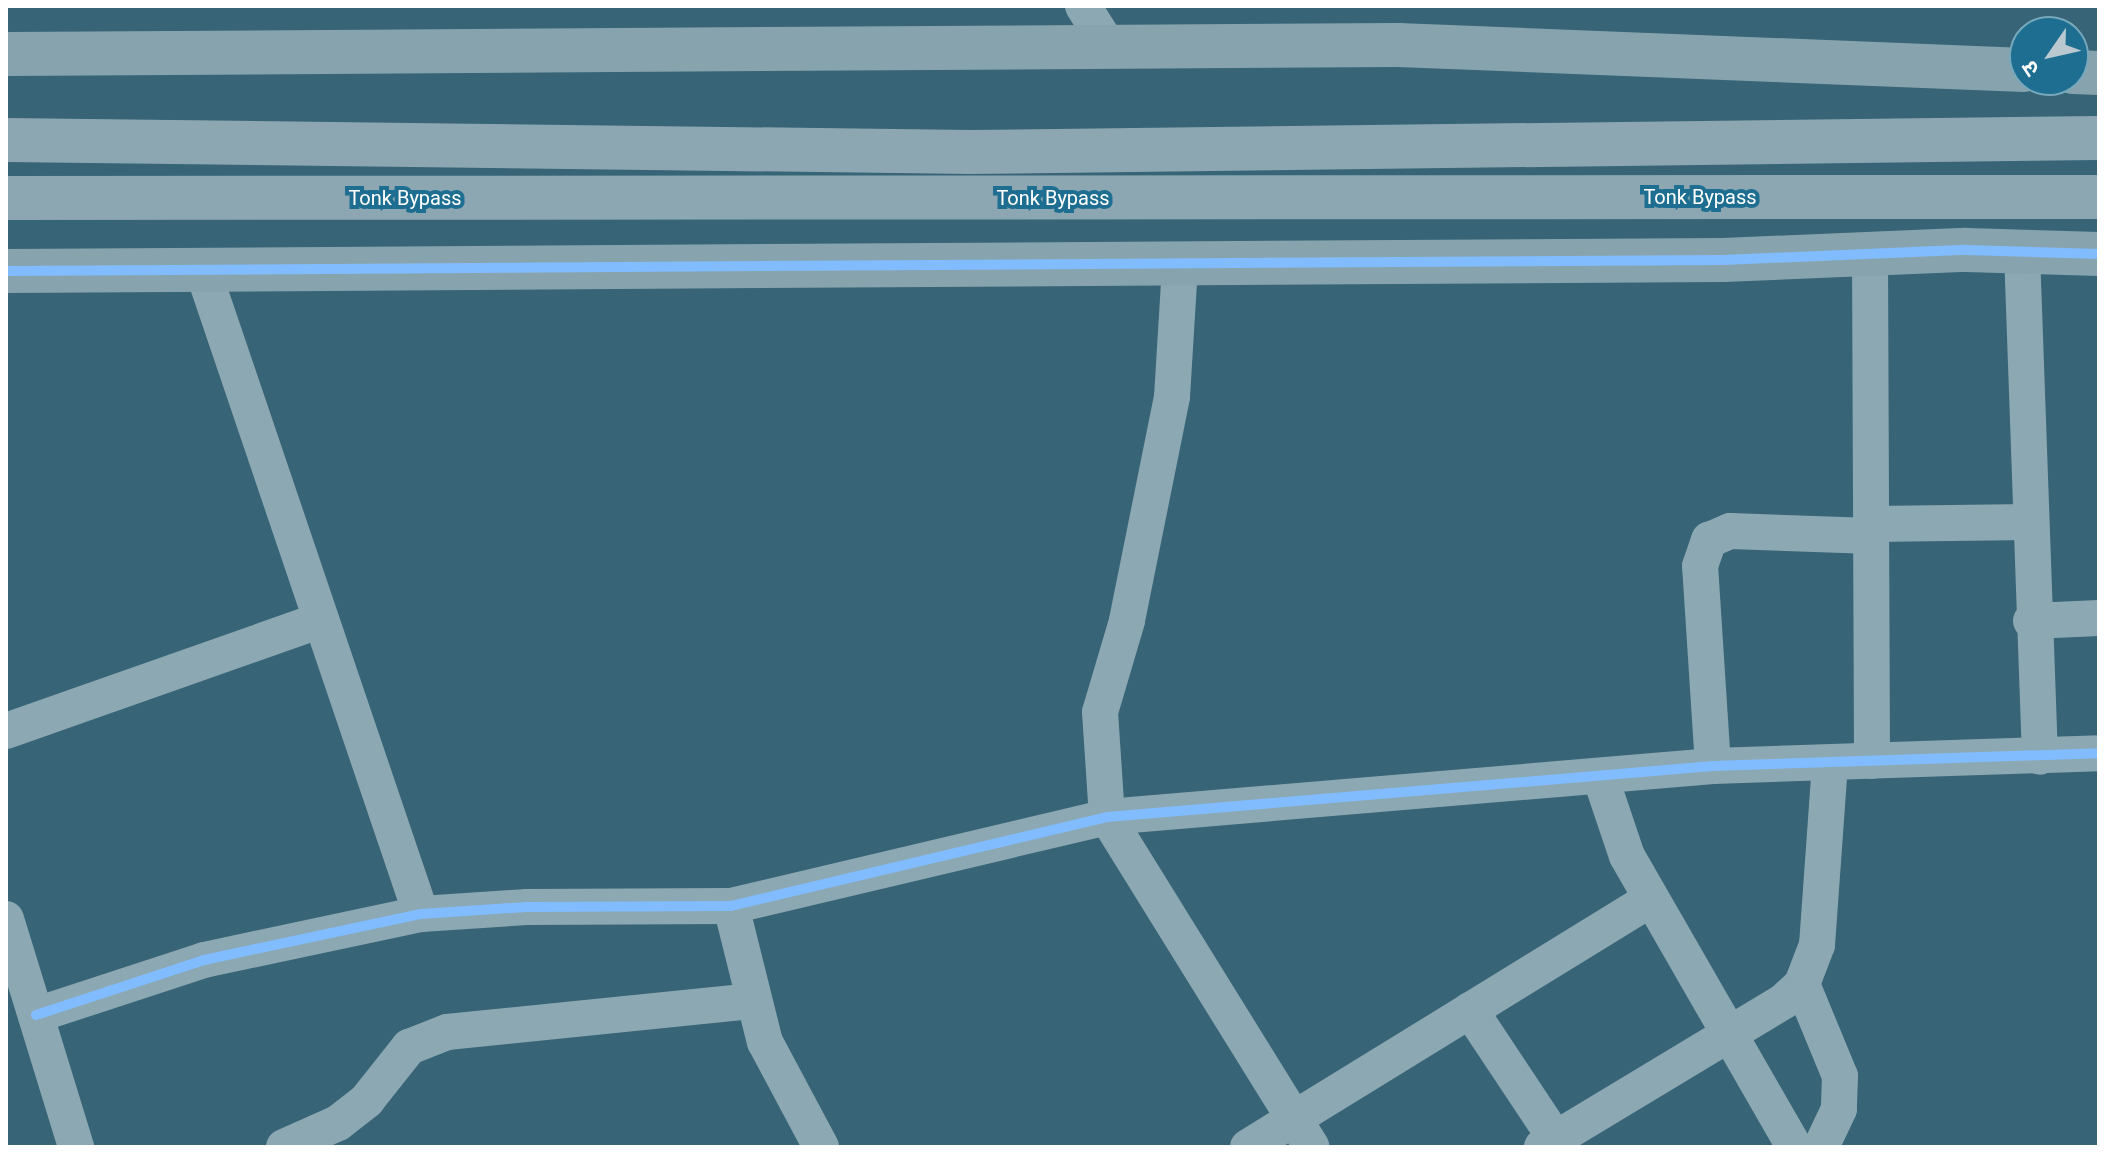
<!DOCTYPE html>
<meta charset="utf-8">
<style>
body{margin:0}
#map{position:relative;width:2105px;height:1153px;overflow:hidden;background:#376476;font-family:Roboto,"Noto Sans Devanagari",sans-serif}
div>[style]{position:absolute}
.street>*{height:36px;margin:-18px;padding:0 18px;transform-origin:18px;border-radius:18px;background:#8ca8b2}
.secondary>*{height:44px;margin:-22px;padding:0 22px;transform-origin:22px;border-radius:22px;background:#87a4ae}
.highway>*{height:44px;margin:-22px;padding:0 22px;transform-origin:22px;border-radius:22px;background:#8ca7b2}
.cycleway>*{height:10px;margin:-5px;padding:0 5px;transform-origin:5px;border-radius:5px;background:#80bcff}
span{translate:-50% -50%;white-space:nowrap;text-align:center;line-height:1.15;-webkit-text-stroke:8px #1d6e90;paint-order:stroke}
.street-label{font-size:20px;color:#fff}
.frame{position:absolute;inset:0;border:8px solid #fff;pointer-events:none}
.north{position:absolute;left:2009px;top:16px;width:80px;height:80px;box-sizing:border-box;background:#1d6e90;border:2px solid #77a8bc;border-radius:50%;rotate:236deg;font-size:22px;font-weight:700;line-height:32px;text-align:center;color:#fff}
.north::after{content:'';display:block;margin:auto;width:28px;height:36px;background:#b9c9cf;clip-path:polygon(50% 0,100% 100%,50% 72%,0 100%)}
</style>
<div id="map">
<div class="street">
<div style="left:1083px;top:6px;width:49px;rotate:57.6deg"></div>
<div style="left:2022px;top:252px;width:505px;rotate:87.96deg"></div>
<div style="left:1870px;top:254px;width:507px;rotate:89.77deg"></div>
<div style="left:1180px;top:266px;width:131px;rotate:93.5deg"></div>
<div style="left:1172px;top:397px;width:228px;rotate:101.4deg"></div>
<div style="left:1127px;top:621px;width:95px;rotate:106.5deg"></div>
<div style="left:1100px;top:712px;width:105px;rotate:86.2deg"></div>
<div style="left:1107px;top:817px;width:388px;rotate:58.2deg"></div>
<div style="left:203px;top:271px;width:679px;rotate:71.27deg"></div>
<div style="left:1872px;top:524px;width:157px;rotate:-0.7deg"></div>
<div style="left:2031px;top:621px;width:68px;rotate:-2.5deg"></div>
<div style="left:6px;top:731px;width:334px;rotate:-19.4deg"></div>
<div style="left:1713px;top:766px;width:200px;rotate:-93.7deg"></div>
<div style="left:1700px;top:566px;width:28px;rotate:-71deg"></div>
<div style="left:1709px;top:540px;width:23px;rotate:-23deg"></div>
<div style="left:1730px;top:531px;width:142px;rotate:2deg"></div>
<div style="left:1600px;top:776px;width:84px;rotate:71.4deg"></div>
<div style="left:1627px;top:856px;width:336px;rotate:60.1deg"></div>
<div style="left:731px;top:906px;width:140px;rotate:76deg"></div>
<div style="left:765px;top:1042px;width:119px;rotate:61.9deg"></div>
<div style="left:6px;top:919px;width:239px;rotate:72.9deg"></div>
<div style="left:1802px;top:984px;width:100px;rotate:67.6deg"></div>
<div style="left:1840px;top:1076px;width:33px;rotate:92deg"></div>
<div style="left:1839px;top:1109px;width:42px;rotate:115.3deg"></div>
<div style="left:1470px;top:1010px;width:164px;rotate:56.4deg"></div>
<div style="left:36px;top:1015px;width:177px;rotate:-18.1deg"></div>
<div style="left:204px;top:960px;width:222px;rotate:-12deg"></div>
<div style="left:421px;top:914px;width:106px;rotate:-3.8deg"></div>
<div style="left:527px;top:907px;width:204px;rotate:-0.3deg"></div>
<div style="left:731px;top:906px;width:386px;rotate:-13.3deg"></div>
<div style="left:1107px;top:817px;width:608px;rotate:-4.81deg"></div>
<div style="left:1713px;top:766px;width:386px;rotate:-1.9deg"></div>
<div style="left:284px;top:1147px;width:59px;rotate:-24deg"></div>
<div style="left:338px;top:1123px;width:37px;rotate:-38deg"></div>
<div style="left:367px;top:1100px;width:68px;rotate:-51.6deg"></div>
<div style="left:409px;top:1047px;width:41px;rotate:-21.5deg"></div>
<div style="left:447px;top:1032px;width:308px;rotate:-5.8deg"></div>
<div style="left:1248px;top:1147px;width:473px;rotate:-31.6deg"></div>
<div style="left:1542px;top:1147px;width:283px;rotate:-31.1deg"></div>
<div style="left:1784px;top:1001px;width:25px;rotate:-43deg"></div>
<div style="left:1802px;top:984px;width:42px;rotate:-69deg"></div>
<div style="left:1817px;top:945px;width:182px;rotate:-85.9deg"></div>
</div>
<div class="secondary">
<div style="left:6px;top:54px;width:1392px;rotate:-0.37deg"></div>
<div style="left:1398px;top:45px;width:627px;rotate:2.28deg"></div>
<div style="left:2073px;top:72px;width:26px;rotate:2deg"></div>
<div style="left:6px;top:271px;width:1717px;rotate:-0.37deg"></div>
<div style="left:1723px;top:260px;width:243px;rotate:-2.4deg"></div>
<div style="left:1966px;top:250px;width:133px;rotate:1.7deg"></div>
</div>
<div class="highway">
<div style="left:6px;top:140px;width:964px;rotate:0.71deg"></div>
<div style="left:970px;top:152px;width:1129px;rotate:-0.71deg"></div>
<div style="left:6px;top:198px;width:2093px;rotate:-0.03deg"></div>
</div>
<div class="cycleway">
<div style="left:6px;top:271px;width:1717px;rotate:-0.37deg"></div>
<div style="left:1723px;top:260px;width:243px;rotate:-2.4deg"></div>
<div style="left:1966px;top:250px;width:133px;rotate:1.7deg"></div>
<div style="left:36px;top:1015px;width:177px;rotate:-18.1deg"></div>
<div style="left:204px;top:960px;width:222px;rotate:-12deg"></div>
<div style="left:421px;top:914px;width:106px;rotate:-3.8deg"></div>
<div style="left:527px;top:907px;width:204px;rotate:-0.3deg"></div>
<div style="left:731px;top:906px;width:386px;rotate:-13.3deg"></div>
<div style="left:1107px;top:817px;width:608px;rotate:-4.81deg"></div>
<div style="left:1713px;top:766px;width:386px;rotate:-1.9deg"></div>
</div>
<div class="street-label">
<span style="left:1700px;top:197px">Tonk Bypass</span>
<span style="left:405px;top:198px">Tonk Bypass</span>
<span style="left:1053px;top:198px">Tonk Bypass</span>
</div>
<div class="frame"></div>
<div class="north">उ</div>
</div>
